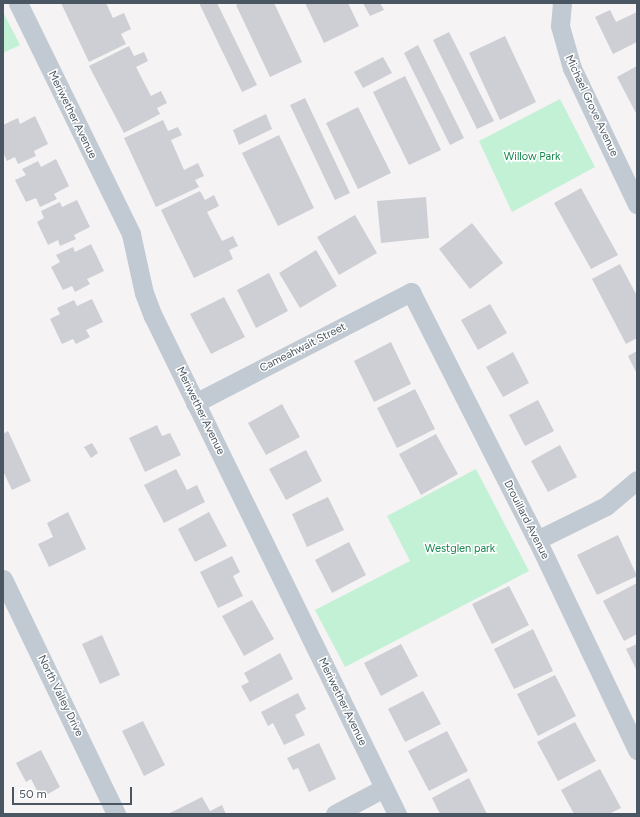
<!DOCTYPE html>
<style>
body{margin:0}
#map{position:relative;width:640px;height:817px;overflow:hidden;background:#f5f3f3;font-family:Figtree,sans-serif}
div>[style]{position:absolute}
.green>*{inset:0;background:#c3f1d5}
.building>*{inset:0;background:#cdcfd5}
.minor>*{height:19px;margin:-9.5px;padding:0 9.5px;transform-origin:9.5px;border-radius:9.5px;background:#c1cad2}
span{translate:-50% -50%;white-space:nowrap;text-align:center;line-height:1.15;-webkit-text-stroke:3px #fff;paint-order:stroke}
.street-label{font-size:11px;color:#4a5661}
.park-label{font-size:11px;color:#17864f}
.frame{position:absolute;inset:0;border:4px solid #4a5661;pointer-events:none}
.scale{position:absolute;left:12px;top:787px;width:120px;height:18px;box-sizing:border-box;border:2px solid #4a5661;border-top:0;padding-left:5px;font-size:12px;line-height:14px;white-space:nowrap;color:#4a5661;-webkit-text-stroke:3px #fff;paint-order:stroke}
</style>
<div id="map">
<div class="green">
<div style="clip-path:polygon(3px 12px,20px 45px,3px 53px)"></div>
<div style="clip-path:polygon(560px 99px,595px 167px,512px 212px,479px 141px)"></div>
<div style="clip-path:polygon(476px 469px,529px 571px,345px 667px,315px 610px,410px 561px,387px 516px)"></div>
</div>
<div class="building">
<div style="clip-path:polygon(61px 3px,106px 3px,113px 18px,124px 13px,131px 29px,121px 34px,126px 44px,89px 62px)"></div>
<div style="clip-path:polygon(199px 3px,217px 3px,257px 85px,242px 92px)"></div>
<div style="clip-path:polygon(240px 3px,274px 3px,302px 62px,270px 77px,236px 5px)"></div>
<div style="clip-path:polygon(305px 3px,348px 3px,359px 26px,324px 43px)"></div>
<div style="clip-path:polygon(363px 3px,380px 3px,384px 10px,370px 16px)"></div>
<div style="clip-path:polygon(610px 10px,616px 22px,637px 12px,637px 42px,613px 54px,595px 17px)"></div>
<div style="clip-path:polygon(449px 32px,494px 121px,477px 129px,433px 40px)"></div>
<div style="clip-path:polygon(505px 36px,536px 102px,500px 120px,469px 53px)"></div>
<div style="clip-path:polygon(418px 45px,464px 138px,450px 145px,404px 53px)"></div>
<div style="clip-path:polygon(129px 46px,134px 56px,144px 52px,148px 61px,136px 67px,151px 96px,161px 91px,167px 103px,157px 108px,160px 114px,124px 133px,89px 66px)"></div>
<div style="clip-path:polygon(383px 57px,392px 73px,363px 88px,354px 72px)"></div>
<div style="clip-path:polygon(637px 66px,637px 115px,617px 77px)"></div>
<div style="clip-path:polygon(405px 76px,441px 150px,409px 165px,373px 92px)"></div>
<div style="clip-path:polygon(305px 98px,350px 193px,335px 200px,290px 105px)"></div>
<div style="clip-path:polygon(358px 107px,391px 173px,358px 189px,326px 123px)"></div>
<div style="clip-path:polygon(266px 114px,272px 129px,239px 145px,233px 130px)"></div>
<div style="clip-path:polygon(35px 116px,48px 144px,34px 151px,36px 156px,18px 164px,15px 157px,7px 161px,3px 152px,3px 125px,18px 118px,20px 124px)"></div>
<div style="clip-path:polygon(163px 120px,168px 131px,178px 127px,182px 135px,171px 140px,184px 170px,198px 163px,204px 176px,195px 180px,199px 187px,156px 207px,124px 138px)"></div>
<div style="clip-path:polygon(279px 135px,314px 208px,278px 226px,242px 153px)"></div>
<div style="clip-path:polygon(56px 159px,69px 186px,54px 194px,57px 199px,40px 207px,36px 198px,26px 202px,15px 180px,26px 175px,22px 169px,38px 161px,41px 167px)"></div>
<div style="clip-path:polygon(581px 188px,618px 255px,591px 269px,554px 203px)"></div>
<div style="clip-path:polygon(200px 191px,205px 200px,214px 195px,219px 206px,207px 212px,222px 241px,233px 236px,238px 246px,229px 250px,233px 259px,194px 278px,161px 210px)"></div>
<div style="clip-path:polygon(426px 197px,429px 238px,381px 243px,377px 201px)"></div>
<div style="clip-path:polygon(77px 200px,90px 227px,74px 235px,76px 239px,60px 246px,58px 240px,48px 245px,37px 222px,44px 218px,41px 211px,60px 202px,62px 207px)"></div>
<div style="clip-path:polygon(355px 215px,377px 253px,339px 275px,317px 237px)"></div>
<div style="clip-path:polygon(472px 223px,503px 263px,470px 289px,439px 249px)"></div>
<div style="clip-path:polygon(91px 244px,104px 271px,87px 279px,90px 284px,75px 292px,72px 286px,63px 290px,51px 267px,60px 262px,56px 255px,73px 247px,75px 252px)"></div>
<div style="clip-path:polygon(316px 250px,337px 286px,300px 308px,279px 273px)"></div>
<div style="clip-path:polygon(620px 264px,637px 296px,637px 338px,626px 344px,592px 279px)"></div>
<div style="clip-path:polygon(269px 273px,288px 311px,256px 328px,237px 290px)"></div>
<div style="clip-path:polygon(224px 297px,245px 337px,211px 354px,190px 314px)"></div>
<div style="clip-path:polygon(92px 299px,103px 322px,86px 330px,90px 337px,76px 344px,73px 339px,62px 344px,50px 319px,60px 314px,57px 308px,74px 300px,77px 306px)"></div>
<div style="clip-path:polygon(490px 304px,507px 333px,478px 350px,461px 320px)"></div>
<div style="clip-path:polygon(391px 342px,411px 384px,374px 402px,354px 361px)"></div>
<div style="clip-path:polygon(637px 351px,637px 374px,628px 356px)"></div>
<div style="clip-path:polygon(513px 352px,529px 383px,503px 397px,486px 367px)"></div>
<div style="clip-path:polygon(415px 389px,435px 429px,397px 448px,377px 408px)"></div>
<div style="clip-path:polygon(538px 400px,554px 431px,525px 446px,509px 415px)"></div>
<div style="clip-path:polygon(282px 404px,300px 437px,266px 455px,248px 423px)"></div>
<div style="clip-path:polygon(157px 425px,162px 436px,170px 433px,181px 455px,145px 472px,129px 438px)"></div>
<div style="clip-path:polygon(8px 431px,31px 481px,12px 490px,3px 471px,3px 434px)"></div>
<div style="clip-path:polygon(436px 434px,458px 474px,421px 495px,399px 454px)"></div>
<div style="clip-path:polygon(92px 443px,98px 453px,91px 458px,84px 447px)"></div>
<div style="clip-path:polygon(560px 445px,577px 477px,548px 492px,531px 461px)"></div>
<div style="clip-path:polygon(306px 450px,322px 481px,286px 500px,269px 469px)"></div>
<div style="clip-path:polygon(176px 469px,187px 490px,197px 485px,205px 502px,164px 523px,144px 485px)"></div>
<div style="clip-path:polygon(328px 497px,344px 530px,307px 547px,292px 514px)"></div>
<div style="clip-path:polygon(68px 512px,86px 549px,49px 567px,38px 544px,53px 537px,47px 523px)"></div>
<div style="clip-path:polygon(209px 512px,227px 546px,195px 562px,178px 529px)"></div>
<div style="clip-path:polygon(618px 535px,637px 576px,597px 595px,577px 555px)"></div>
<div style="clip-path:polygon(349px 542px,366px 575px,332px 593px,315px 560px)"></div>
<div style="clip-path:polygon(232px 556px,240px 572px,233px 576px,243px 596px,218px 608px,200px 572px)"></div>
<div style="clip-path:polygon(637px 583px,637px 634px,624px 641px,603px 601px)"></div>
<div style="clip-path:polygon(509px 586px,529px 625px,492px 644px,472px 604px)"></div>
<div style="clip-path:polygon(252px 600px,274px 639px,244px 656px,222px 616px)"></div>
<div style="clip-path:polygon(533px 629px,553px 671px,514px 689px,494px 649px)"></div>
<div style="clip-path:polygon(102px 635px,120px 675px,100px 684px,82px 644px)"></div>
<div style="clip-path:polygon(401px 644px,418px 676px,381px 696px,364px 663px)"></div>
<div style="clip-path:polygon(637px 644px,637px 671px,626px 649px)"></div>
<div style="clip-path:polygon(280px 653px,293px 679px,250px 702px,241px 686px,249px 682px,244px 673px)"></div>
<div style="clip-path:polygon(555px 675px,576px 716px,538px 736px,517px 694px)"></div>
<div style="clip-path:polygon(423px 691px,441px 724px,405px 742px,388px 709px)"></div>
<div style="clip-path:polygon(298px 693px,306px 709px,295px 715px,305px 735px,284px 745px,273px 723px,268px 726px,261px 712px)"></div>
<div style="clip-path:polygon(143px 721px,165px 765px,144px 776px,122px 731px)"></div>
<div style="clip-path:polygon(575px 722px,596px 761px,558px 781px,537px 742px)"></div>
<div style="clip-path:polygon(447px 731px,468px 771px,429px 791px,408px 751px)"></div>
<div style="clip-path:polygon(319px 743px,336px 779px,309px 792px,298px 768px,293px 770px,287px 758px)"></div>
<div style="clip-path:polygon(41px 750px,60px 787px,41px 798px,31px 779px,26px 782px,16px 763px)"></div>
<div style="clip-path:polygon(600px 769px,621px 808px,609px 814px,574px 814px,561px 790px)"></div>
<div style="clip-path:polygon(469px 778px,487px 814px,440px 814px,432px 798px)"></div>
<div style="clip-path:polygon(202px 797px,210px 811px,222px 805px,226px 814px,168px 814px)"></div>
</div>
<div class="minor">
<div style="left:18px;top:3px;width:257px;rotate:63.9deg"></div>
<div style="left:131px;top:234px;width:60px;rotate:77.6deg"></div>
<div style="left:144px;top:293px;width:25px;rotate:69deg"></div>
<div style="left:153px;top:316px;width:555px;rotate:63.9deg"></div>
<div style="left:562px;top:3px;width:23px;rotate:95deg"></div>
<div style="left:560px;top:26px;width:44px;rotate:74.1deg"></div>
<div style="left:572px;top:68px;width:151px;rotate:64.5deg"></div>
<div style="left:195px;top:403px;width:243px;rotate:-27.2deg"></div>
<div style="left:411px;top:292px;width:278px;rotate:63.1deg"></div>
<div style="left:537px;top:540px;width:233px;rotate:64.5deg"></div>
<div style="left:537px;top:540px;width:77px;rotate:-26.2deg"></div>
<div style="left:606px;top:506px;width:40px;rotate:-40deg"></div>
<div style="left:3px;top:579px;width:261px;rotate:64.3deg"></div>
<div style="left:335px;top:814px;width:55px;rotate:-28deg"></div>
</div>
<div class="street-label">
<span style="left:591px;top:106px;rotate:65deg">Michael Grove Avenue</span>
<span style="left:72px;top:115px;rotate:64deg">Meriwether Avenue</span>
<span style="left:303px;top:348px;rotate:-27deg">Cameahwait Street</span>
<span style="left:200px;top:411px;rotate:64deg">Meriwether Avenue</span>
<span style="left:526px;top:520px;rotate:63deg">Drouillard Avenue</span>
<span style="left:60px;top:696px;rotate:64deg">North Valley Drive</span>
<span style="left:342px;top:702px;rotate:64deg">Meriwether Avenue</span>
</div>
<div class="park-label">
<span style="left:532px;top:157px">Willow Park</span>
<span style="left:460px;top:549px">Westglen park</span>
</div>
<div class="frame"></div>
<div class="scale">50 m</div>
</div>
